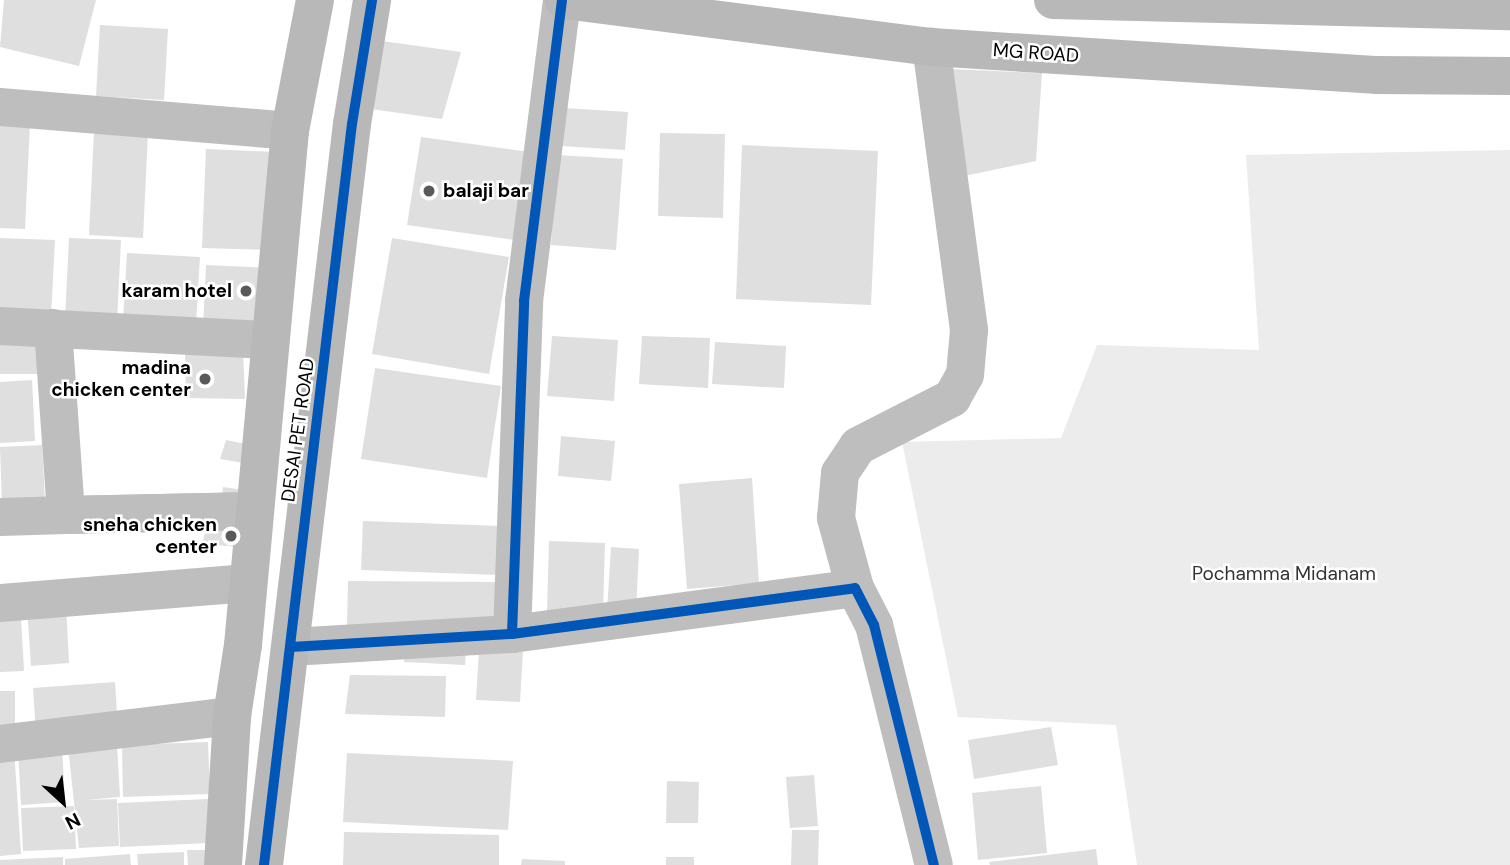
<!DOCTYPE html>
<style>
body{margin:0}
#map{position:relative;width:1510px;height:865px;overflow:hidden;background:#fff;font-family:"DM Sans",sans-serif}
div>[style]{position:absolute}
.green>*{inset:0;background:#ececec}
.building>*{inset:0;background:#dfdfdf}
.street>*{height:38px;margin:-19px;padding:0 19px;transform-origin:19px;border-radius:19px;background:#bebebe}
.secondary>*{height:38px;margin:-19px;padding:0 19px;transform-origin:19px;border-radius:19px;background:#b8b8b8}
.cycleway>*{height:10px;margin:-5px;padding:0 5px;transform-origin:5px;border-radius:5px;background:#0057b8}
.dots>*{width:19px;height:19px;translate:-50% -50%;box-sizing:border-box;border:4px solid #fff;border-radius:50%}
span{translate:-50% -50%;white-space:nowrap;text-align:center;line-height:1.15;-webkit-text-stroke:5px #fff;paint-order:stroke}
.street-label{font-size:19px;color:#000}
.poi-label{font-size:19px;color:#000;font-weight:700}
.left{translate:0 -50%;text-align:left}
.right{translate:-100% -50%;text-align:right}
.park-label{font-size:19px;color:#333}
.north{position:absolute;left:28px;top:767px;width:70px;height:70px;-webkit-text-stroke:5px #fff;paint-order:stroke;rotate:153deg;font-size:19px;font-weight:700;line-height:28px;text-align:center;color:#000}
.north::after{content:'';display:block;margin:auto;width:24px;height:32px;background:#000;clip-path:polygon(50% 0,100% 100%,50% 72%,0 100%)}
</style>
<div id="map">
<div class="green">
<div style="clip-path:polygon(1510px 150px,1510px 865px,1137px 865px,1116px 725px,958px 717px,902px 442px,1061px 438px,1097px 345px,1259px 350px,1246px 155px)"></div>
</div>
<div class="building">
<div style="clip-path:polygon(4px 0,96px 0,79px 66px,0 47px)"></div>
<div style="clip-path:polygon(100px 25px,168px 29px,164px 100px,96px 96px)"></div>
<div style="clip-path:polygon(375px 40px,461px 52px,442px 119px,371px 109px)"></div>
<div style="clip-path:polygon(949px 69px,1042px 73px,1036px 161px,964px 176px)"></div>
<div style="clip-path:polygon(564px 108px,628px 112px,625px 150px,561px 146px)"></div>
<div style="clip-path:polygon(0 122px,30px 123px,25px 229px,0 228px)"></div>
<div style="clip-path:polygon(94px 131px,148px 133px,143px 238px,89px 235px)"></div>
<div style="clip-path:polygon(660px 133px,725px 134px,723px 218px,658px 216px)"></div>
<div style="clip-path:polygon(421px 137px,529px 152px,515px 240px,407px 225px)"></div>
<div style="clip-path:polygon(742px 145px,878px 151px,871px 305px,736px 299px)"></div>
<div style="clip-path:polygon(206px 149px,274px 152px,269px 250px,202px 248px)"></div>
<div style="clip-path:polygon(557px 155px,623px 159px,616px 250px,551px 245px)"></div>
<div style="clip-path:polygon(0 238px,55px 240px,51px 316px,0 314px)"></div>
<div style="clip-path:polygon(69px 238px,121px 240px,117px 322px,65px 319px)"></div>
<div style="clip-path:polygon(392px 238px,509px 257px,489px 374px,372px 354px)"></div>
<div style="clip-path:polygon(127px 253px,200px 257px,196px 324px,123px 321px)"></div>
<div style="clip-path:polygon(206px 265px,270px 268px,266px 330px,203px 327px)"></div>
<div style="clip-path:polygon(0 335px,40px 336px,39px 374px,0 374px)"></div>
<div style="clip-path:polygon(552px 336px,618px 340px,614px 401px,547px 396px)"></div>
<div style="clip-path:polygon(642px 336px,710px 338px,708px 388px,639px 384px)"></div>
<div style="clip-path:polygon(715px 342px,786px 346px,784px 388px,712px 384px)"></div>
<div style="clip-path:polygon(243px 350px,245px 399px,186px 398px,185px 353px)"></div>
<div style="clip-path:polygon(375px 368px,501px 386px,487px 478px,361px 459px)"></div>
<div style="clip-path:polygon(32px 380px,35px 441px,0 443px,0 382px)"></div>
<div style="clip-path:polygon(561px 436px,615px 441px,611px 481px,558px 476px)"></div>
<div style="clip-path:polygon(226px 440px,251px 445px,249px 464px,220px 459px)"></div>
<div style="clip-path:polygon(42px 445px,45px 501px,2px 504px,0 447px)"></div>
<div style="clip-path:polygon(752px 478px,759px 583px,687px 589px,679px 484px)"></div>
<div style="clip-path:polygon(223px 487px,244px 490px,222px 501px)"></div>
<div style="clip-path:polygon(363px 521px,501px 526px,499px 575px,361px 570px)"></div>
<div style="clip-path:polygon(241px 524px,241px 547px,202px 544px,207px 525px)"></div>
<div style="clip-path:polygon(549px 541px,605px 543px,603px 612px,547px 611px)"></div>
<div style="clip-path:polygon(611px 547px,639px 549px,636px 612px,607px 611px)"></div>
<div style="clip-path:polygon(348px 581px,498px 582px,498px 627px,347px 626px)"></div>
<div style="clip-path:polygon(66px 605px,69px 663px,31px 666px,27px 607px)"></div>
<div style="clip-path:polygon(21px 617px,24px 671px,0 672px,0 618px)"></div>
<div style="clip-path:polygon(405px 648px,466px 651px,465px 665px,404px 662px)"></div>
<div style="clip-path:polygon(479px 650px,523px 652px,520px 702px,476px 700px)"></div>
<div style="clip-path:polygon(350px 675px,446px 676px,445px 717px,345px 714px)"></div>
<div style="clip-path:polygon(115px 682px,118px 728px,36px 733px,33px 688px)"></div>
<div style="clip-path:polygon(0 691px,15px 691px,15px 738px,0 738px)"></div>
<div style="clip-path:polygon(1051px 727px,1058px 765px,974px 779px,968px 740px)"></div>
<div style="clip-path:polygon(208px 742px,210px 794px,123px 797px,122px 745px)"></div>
<div style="clip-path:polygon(117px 744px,120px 797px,86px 800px,117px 799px,119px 846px,79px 848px,68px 747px)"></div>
<div style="clip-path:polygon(62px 747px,65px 802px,21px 805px,18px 749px)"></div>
<div style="clip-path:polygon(14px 748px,21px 854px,0 856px,0 749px)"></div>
<div style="clip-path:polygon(347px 753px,513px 761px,508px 830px,343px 822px)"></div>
<div style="clip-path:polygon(814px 775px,818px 826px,790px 828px,786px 777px)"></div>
<div style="clip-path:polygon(667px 781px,699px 782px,698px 823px,666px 823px)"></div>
<div style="clip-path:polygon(1041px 786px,1047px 853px,978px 860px,972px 793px)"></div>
<div style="clip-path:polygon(208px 799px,209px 843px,120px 847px,118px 803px)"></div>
<div style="clip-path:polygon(74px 806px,76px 849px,23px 851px,21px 808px)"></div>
<div style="clip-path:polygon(792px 830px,819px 830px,818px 865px,791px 865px)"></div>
<div style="clip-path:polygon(344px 832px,499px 835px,499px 865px,343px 865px)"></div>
<div style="clip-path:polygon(1096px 849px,1098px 865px,990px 865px,989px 862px)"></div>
<div style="clip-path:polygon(187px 850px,208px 850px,206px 865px,188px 865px)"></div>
<div style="clip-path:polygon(184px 852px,184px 865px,138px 865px,137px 854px)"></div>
<div style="clip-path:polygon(130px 854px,131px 865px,65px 865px,65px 859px)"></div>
<div style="clip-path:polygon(63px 857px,63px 865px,0 865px,0 860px)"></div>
<div style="clip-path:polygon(666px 857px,694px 857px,694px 865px,666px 865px)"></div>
<div style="clip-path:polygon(522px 859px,565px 861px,565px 865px,521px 865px)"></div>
</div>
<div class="street">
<div style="left:0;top:107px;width:291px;rotate:4.7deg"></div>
<div style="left:0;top:326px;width:269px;rotate:3deg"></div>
<div style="left:53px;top:328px;width:187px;rotate:86deg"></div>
<div style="left:0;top:517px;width:66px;rotate:-1.7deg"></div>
<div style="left:66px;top:515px;width:188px;rotate:-1.2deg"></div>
<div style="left:254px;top:511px;width:188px;rotate:178.8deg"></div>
<div style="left:855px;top:588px;width:73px;rotate:-105.2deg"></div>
<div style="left:836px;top:518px;width:45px;rotate:-84.9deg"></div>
<div style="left:840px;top:473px;width:32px;rotate:-56deg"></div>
<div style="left:858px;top:446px;width:106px;rotate:-27.1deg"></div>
<div style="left:952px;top:398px;width:26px;rotate:-61deg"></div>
<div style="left:965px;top:375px;width:45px;rotate:-84.9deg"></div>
<div style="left:969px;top:330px;width:286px;rotate:-97.6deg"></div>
<div style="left:0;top:603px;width:249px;rotate:-4.6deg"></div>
<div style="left:512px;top:634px;width:333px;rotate:-87.9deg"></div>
<div style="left:524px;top:301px;width:303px;rotate:-82.8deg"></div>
<div style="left:291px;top:647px;width:221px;rotate:-3.4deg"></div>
<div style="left:512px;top:634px;width:346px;rotate:-7.6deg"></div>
<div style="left:855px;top:588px;width:42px;rotate:62.8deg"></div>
<div style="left:874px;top:625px;width:247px;rotate:76deg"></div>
<div style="left:0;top:744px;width:234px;rotate:-6.9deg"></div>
</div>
<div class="secondary">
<div style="left:564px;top:0;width:370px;rotate:7.3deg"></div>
<div style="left:931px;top:47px;width:448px;rotate:3.6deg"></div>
<div style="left:1378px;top:75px;width:132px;rotate:0.4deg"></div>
<div style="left:1053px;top:0;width:457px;rotate:1.4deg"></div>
<div style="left:223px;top:865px;width:149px;rotate:-86.5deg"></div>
<div style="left:232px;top:716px;width:72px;rotate:-81.2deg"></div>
<div style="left:243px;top:645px;width:516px;rotate:-84.78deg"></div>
<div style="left:290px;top:131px;width:133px;rotate:-79.2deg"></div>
<div style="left:264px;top:865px;width:746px;rotate:-83.23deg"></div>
<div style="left:352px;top:124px;width:126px;rotate:-80.8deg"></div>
</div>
<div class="cycleway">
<div style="left:512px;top:634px;width:333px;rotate:-87.9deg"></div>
<div style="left:524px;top:301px;width:303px;rotate:-82.8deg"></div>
<div style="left:291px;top:647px;width:221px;rotate:-3.4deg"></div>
<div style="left:512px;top:634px;width:346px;rotate:-7.6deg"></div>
<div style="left:855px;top:588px;width:42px;rotate:62.8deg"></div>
<div style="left:874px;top:625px;width:247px;rotate:76deg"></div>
<div style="left:264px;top:865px;width:746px;rotate:-83.23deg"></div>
<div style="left:352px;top:124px;width:126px;rotate:-80.8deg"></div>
</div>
<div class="dots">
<div style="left:429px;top:191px;background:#595959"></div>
<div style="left:246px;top:291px;background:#595959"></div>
<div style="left:205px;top:379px;background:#595959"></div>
<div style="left:231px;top:536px;background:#595959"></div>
</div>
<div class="street-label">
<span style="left:1036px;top:53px;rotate:4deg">MG ROAD</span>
<span style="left:298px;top:430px;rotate:-82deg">DESAI PET ROAD</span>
</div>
<div class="poi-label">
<span class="left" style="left:443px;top:191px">balaji bar</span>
<span class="right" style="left:232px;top:291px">karam hotel</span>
<span class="right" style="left:191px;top:379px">madina<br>chicken center</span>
<span class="right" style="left:217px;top:536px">sneha chicken<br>center</span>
</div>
<div class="park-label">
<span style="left:1284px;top:574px">Pochamma Midanam</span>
</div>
<div class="north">N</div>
</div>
